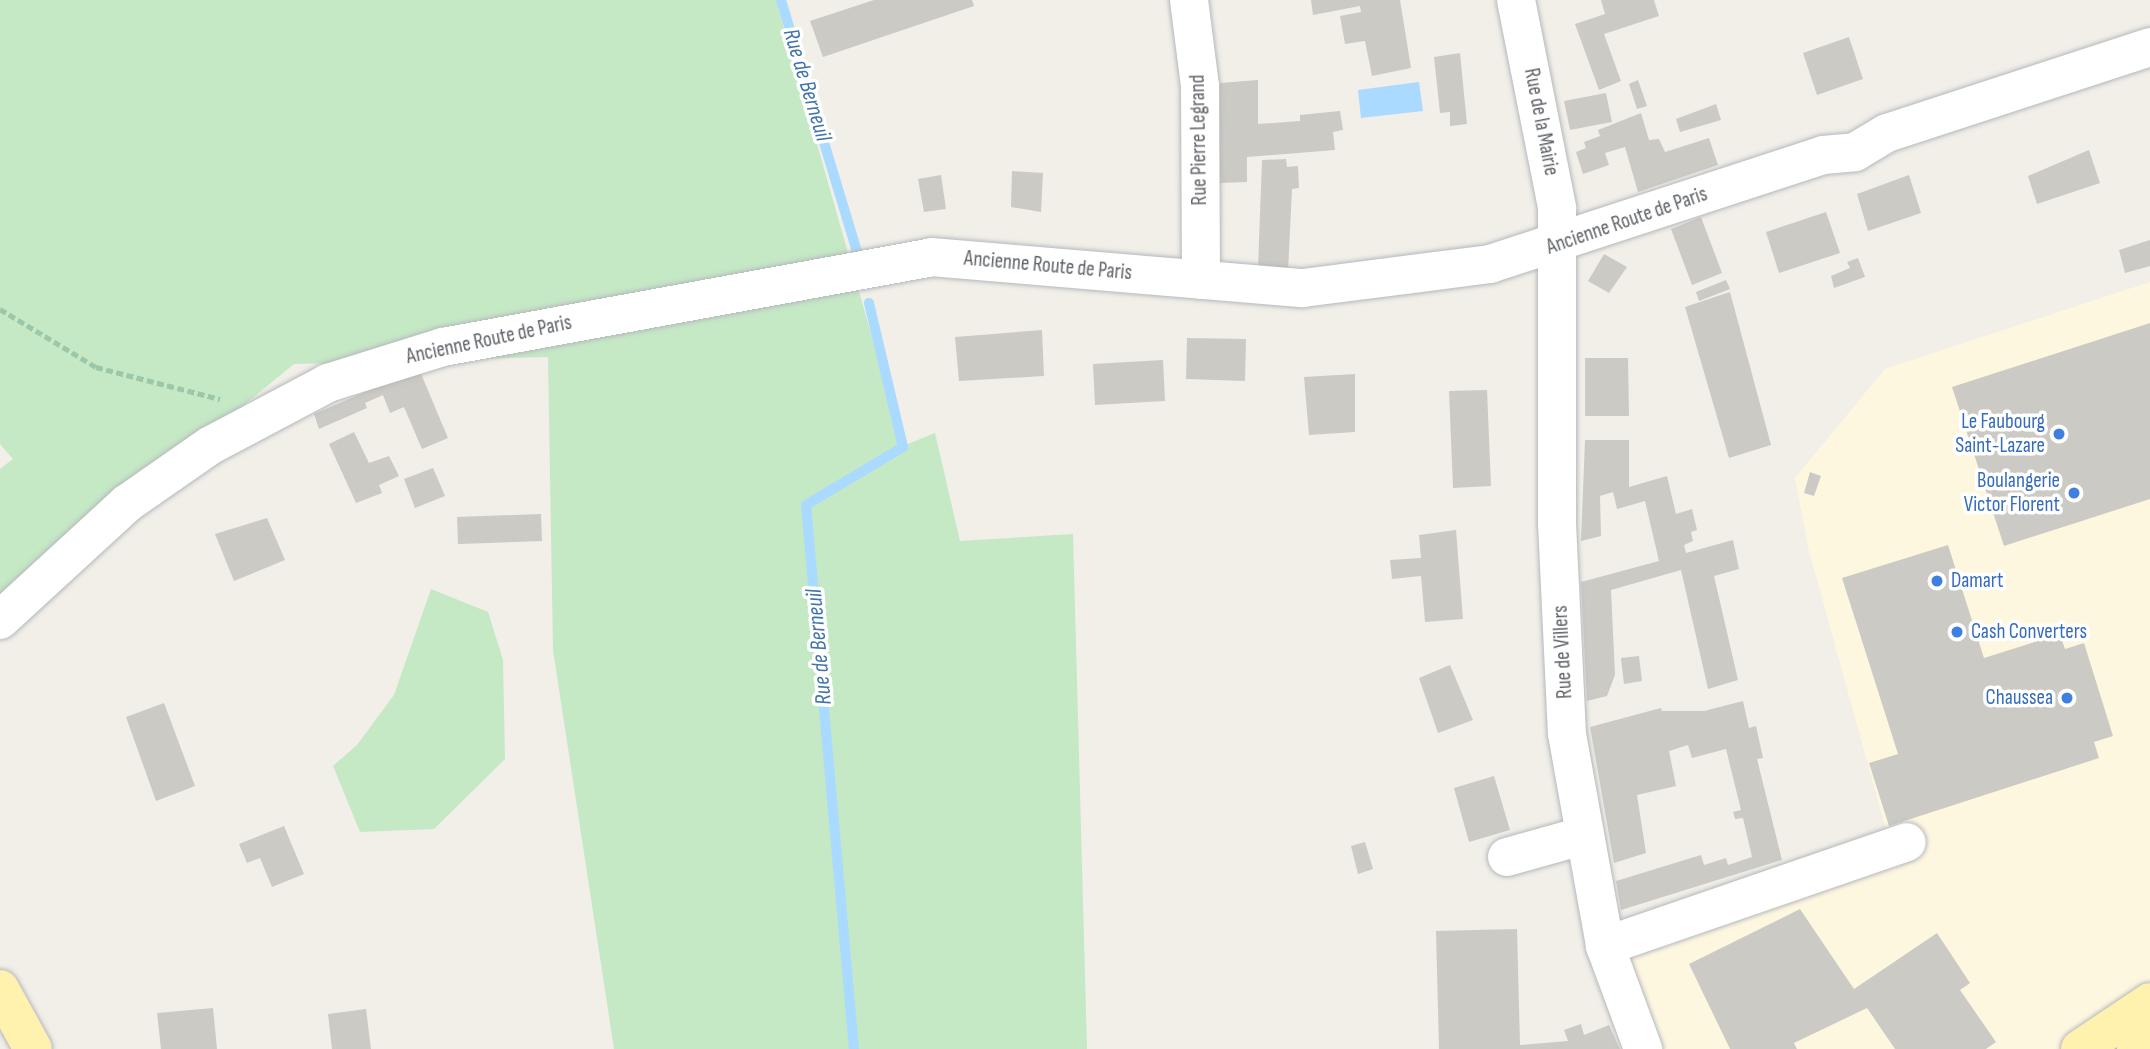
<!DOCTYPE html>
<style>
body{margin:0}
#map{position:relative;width:2150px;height:1049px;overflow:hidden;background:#f1efe8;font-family:"Sofia Sans Condensed",sans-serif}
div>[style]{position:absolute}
.commercial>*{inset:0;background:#fef7e0}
.green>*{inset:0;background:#c5e8c5}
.water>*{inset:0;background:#aadaff}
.stream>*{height:10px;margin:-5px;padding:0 5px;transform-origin:5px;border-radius:5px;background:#aadaff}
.building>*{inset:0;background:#cccac5}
.path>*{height:4.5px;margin-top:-2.25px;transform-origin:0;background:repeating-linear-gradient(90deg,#9cc7a9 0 7px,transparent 0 10.5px)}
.roads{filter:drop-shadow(0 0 2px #b5b8bc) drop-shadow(0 0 2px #b5b8bc)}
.minor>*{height:38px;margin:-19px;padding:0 19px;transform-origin:19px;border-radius:19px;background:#fff}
.major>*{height:38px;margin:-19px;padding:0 19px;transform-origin:19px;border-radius:19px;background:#fff2af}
.dots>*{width:19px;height:19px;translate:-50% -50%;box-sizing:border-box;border:4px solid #fff;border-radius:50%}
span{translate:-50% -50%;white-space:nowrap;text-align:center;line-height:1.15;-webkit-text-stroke:7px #fff;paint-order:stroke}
.street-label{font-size:21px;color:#5f6368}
.shop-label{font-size:21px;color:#366cbe}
.right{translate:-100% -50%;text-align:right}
.left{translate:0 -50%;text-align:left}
.water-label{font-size:23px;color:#4174aa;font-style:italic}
</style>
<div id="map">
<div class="commercial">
<div style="clip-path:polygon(2150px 282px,2150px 1049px,1639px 1049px,1584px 941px,1887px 833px,1809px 551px,1795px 478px,1885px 369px)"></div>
</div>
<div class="green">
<div style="clip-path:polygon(0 0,776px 0,903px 446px,935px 433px,960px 541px,1073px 534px,1087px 1049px,614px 1049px,553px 650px,548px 357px,294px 364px,0 604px,0 469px,13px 459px,0 444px)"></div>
<div style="clip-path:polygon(431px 589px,488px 612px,503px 660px,505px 759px,434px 829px,360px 832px,333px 766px,357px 745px,394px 695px)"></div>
</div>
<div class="water">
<div style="clip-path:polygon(1419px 82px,1423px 111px,1361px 118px,1358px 90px)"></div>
</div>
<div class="stream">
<div style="left:781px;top:0;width:262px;rotate:73.2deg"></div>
<div style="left:854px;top:1049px;width:546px;rotate:-95.04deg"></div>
<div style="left:806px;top:505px;width:113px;rotate:-30.9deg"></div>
<div style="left:903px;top:447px;width:148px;rotate:-103.3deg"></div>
</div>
<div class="building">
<div style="clip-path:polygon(874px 0,972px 0,974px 6px,823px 57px,810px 21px)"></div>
<div style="clip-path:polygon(1311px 0,1400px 0,1411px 68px,1372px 76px,1365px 41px,1345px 44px,1340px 16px,1361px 12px,1360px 6px,1313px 15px)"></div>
<div style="clip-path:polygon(1601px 0,1654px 0,1659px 16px,1604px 34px,1621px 81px,1599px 90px,1575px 24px,1605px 14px)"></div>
<div style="clip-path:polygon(1849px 37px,1863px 79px,1817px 95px,1803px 53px)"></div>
<div style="clip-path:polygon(1460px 53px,1467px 124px,1450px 126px,1450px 112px,1440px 113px,1434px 57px)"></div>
<div style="clip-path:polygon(1258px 80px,1258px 124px,1300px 121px,1300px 115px,1340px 111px,1343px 130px,1333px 132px,1335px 150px,1247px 157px,1247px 182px,1219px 183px,1220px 83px)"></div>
<div style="clip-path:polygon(1638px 80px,1647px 106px,1637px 109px,1629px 84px)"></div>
<div style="clip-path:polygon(1606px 93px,1612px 122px,1570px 130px,1564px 101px)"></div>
<div style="clip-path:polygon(1716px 104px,1721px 120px,1680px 132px,1676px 119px)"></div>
<div style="clip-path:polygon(1641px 113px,1649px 140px,1659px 139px,1665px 152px,1709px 138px,1718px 165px,1638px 192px,1625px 147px,1605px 153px,1609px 165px,1583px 174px,1576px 152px,1586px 148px,1584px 142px,1600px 136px,1598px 130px)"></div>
<div style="clip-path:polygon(2089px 150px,2100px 183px,2037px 204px,2028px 176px)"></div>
<div style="clip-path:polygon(1286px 159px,1287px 167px,1298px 166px,1299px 188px,1292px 189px,1288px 272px,1258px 268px,1262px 160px)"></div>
<div style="clip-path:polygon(1012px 171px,1043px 173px,1041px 212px,1011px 207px)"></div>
<div style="clip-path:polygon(941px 175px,946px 209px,924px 212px,918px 179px)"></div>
<div style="clip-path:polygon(1909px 175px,1921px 213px,1868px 231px,1857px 194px)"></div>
<div style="clip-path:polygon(1826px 212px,1840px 253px,1779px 273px,1766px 232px)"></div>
<div style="clip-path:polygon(1701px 217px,1722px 273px,1692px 285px,1671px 229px)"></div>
<div style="clip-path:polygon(2150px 240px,2150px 266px,2125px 273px,2119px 250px)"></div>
<div style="clip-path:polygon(1604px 254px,1627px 267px,1609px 293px,1588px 281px)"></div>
<div style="clip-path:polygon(1858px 258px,1865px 277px,1834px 288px,1831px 276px,1850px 268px,1847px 262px)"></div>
<div style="clip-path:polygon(1726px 280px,1730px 289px,1699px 301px,1696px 292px)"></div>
<div style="clip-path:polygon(1730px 292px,1771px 445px,1729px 458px,1685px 307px)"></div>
<div style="clip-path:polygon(2150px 323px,2150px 499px,2004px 546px,1952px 387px)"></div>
<div style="clip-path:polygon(1042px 330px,1044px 376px,959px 381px,955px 337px)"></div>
<div style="clip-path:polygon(1187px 338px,1246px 339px,1245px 381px,1186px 379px)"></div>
<div style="clip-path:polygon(1585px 358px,1628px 358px,1629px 416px,1585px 416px)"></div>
<div style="clip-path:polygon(1163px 360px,1165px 401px,1095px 405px,1093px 364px)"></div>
<div style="clip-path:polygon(419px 369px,448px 438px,422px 449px,404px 407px,390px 413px,383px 395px,365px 403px,367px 408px,319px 429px,314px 414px)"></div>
<div style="clip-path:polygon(1355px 374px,1355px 432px,1309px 435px,1304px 377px)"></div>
<div style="clip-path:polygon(1487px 390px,1491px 486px,1453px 488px,1449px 391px)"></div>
<div style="clip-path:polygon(354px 432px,369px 463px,389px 456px,399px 476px,379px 485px,382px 493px,356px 503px,329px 444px)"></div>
<div style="clip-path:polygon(1585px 440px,1629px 440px,1629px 487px,1667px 476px,1676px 514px,1692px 509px,1697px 530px,1691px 532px,1693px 541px,1684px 545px,1686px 553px,1733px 540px,1739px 569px,1714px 576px,1738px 680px,1708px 689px,1681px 570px,1611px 590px,1615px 675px,1607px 696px,1587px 701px,1581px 582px,1659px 561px,1645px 501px,1617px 509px,1613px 492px,1600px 496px,1601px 536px,1581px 541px)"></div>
<div style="clip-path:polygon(433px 468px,445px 496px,415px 508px,404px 479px)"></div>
<div style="clip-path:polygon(1810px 472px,1821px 476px,1814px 496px,1804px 493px)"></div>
<div style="clip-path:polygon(541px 514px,542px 541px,458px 544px,457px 517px)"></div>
<div style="clip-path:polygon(267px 518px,285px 560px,234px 581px,215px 534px)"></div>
<div style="clip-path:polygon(1456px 530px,1463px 619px,1425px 622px,1421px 576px,1392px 579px,1390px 560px,1421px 558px,1419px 535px)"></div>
<div style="clip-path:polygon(1948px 545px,1984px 658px,2060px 634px,2065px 649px,2084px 643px,2113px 736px,2094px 742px,2099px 758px,1889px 826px,1869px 763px,1898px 754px,1842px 578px)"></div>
<div style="clip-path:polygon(1639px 656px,1642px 681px,1624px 684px,1621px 658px)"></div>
<div style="clip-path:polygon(1450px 665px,1473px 720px,1438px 733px,1419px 678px)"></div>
<div style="clip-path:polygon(1743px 701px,1749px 728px,1756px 726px,1763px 758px,1757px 759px,1782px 860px,1621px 910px,1616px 881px,1701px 855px,1704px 865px,1726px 858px,1728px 865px,1752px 857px,1743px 818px,1735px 819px,1733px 812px,1741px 810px,1726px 749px,1692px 758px,1688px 745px,1669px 751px,1676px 786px,1637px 795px,1646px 853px,1614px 863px,1590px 727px,1661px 708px,1662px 711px,1704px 711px)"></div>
<div style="clip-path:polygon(164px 703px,195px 786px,156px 801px,126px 717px)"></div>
<div style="clip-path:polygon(1494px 776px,1510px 830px,1469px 842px,1454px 788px)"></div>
<div style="clip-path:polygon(284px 826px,304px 874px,272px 887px,260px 858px,247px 863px,239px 844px)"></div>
<div style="clip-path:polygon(1365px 842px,1373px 869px,1358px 874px,1351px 846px)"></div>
<div style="clip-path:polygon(1800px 909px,1854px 989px,1937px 933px,1970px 983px,1960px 990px,1996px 1042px,1986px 1049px,1895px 1049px,1867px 1008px,1794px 1043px,1797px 1049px,1730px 1049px,1689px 964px)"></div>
<div style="clip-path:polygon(1517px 929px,1520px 1045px,1568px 1041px,1564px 1030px,1581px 1024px,1584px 1035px,1609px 1025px,1620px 1049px,1439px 1049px,1436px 931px)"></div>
<div style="clip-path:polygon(213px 1008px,217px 1049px,161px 1049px,157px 1013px)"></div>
<div style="clip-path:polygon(366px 1009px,371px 1049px,332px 1049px,328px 1014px)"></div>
</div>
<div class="path">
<div style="left:0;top:309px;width:112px;rotate:31.1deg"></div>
<div style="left:96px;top:367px;width:128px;rotate:14.5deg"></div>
</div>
<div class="roads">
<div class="minor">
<div style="left:1189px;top:0;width:87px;rotate:82.7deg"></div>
<div style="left:1200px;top:86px;width:194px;rotate:89.7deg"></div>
<div style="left:1516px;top:0;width:212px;rotate:78.8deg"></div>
<div style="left:1557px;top:208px;width:315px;rotate:90deg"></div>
<div style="left:1557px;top:523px;width:211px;rotate:87.3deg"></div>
<div style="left:1567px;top:734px;width:215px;rotate:79.8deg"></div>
<div style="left:1605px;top:946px;width:110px;rotate:69.7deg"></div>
<div style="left:0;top:620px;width:171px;rotate:-42.6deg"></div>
<div style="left:126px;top:504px;width:103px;rotate:-34.8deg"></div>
<div style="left:211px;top:445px;width:132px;rotate:-27.9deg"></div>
<div style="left:328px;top:383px;width:121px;rotate:-17.4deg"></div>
<div style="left:443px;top:347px;width:496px;rotate:-10.4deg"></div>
<div style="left:931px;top:257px;width:373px;rotate:4.8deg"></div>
<div style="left:1303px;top:288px;width:189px;rotate:-7.3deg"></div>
<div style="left:1490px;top:264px;width:350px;rotate:-18.1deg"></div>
<div style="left:1823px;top:155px;width:32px;rotate:-5deg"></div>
<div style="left:1855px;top:152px;width:37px;rotate:-31deg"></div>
<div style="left:1887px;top:133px;width:277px;rotate:-18.1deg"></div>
<div style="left:1507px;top:857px;width:78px;rotate:-15.6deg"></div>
<div style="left:1605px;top:946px;width:319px;rotate:-19deg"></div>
</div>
<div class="major">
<div style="left:0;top:989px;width:68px;rotate:61.2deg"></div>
<div style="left:2080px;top:1049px;width:84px;rotate:-33.9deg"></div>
<div style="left:2136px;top:1049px;width:17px;rotate:-33deg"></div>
</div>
</div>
<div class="dots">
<div style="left:2059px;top:434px;background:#3f7fe0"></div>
<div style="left:2074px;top:493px;background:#3f7fe0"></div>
<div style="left:1937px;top:581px;background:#3f7fe0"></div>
<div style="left:1957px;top:632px;background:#3f7fe0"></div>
<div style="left:2067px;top:698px;background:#3f7fe0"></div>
</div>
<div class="street-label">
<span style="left:1541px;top:122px;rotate:79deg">Rue de la Mairie</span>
<span style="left:1199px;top:140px;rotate:-91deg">Rue Pierre Legrand</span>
<span style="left:1627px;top:221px;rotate:-19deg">Ancienne Route de Paris</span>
<span style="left:1048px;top:266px;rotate:5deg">Ancienne Route de Paris</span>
<span style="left:489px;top:340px;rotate:-12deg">Ancienne Route de Paris</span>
<span style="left:1563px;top:652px;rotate:-93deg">Rue de Villers</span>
</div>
<div class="shop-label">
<span class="right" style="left:2045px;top:434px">Le Faubourg<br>Saint-Lazare</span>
<span class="right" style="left:2060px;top:493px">Boulangerie<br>Victor Florent</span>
<span class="left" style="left:1951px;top:581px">Damart</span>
<span class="left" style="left:1971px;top:632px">Cash Converters</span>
<span class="right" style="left:2053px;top:698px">Chaussea</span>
</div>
<div class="water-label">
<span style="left:807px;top:85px;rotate:73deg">Rue de Berneuil</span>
<span style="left:819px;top:647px;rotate:-95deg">Rue de Berneuil</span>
</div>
</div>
